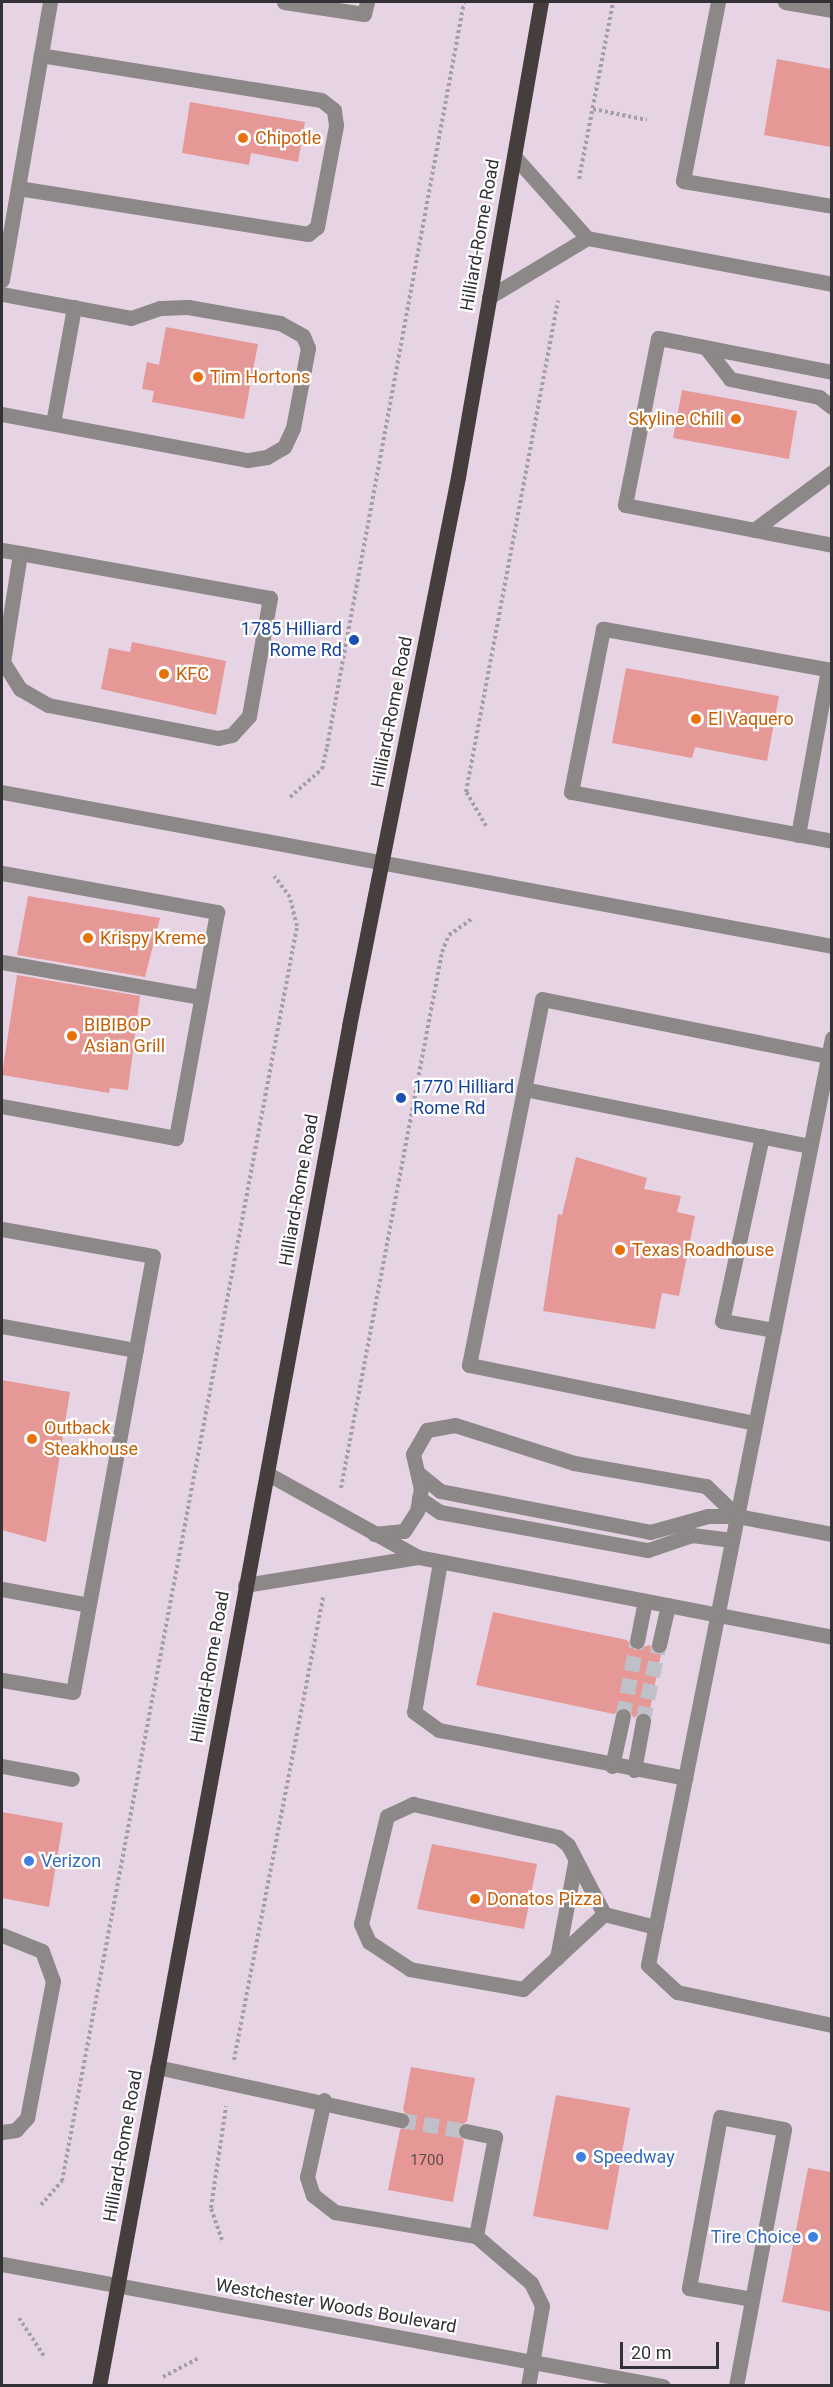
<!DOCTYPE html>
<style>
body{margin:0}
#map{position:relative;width:833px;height:2387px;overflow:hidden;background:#e4e3ed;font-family:Roboto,sans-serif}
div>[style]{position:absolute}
.commercial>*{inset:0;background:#e6d4e5}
.building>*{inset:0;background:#e59896}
.minor-tunnel>*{height:15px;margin-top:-7.5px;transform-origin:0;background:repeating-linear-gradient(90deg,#c0c0c8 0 15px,transparent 0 23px)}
.path>*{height:4px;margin-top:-2px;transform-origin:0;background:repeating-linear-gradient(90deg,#a1a0a8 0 3px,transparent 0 6px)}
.minor>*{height:15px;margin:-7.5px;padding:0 7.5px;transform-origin:7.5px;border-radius:7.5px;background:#8c8887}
.major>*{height:15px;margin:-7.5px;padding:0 7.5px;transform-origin:7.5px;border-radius:7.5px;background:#463e3c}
.dots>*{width:16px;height:16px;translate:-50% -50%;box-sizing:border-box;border:3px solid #fff;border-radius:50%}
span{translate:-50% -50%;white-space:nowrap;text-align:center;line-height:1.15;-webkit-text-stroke:4.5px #fff;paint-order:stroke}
.number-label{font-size:15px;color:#5f4c4e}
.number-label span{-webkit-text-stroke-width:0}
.food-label{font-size:18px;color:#c56008}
.left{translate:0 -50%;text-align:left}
.right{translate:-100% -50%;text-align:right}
.street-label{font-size:18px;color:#323236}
.transit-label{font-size:18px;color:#164399}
.shop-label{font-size:18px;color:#366cbe}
.frame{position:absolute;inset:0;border:3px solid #323236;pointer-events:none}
.scale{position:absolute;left:620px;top:2342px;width:99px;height:27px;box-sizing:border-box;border:3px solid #323236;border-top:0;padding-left:8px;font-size:18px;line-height:21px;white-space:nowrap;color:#323236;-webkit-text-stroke:4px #fff;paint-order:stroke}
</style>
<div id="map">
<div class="commercial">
<div style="clip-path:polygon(2px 2px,831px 2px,831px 2385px,2px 2385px)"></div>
</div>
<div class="building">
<div style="clip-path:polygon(777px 59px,831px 69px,831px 147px,764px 135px)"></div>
<div style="clip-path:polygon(190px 102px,305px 122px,298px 162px,251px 153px,249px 165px,182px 153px)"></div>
<div style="clip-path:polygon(166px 327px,258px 344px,244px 419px,152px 402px,154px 391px,142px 389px,147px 362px,159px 365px)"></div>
<div style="clip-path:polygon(682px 390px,797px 411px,789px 459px,673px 438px)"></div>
<div style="clip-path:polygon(132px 642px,226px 661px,216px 715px,101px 689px,109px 648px,130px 652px)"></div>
<div style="clip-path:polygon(626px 668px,779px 696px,767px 761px,695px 747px,692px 758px,612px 743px)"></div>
<div style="clip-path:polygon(28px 896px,160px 918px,145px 977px,17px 955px)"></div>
<div style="clip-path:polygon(17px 975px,140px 996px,128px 1090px,110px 1088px,109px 1093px,2px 1075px)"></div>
<div style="clip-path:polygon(576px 1157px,647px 1178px,644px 1189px,681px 1196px,677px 1212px,695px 1216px,679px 1296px,662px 1293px,655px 1329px,543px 1311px,558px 1214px,562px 1215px)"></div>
<div style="clip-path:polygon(2px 1380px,70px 1392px,46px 1542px,2px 1530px)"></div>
<div style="clip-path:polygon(493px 1612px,627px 1640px,635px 1650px,649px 1645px,661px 1654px,649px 1714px,640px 1712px,634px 1718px,625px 1706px,614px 1714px,476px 1685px)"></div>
<div style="clip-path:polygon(2px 1812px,63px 1823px,49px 1907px,2px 1898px)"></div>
<div style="clip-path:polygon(432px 1844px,537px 1864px,524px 1929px,417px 1909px)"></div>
<div style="clip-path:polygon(411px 2067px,475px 2078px,467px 2121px,456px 2130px,464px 2141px,453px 2202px,388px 2190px,400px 2130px,411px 2121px,403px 2110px)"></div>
<div style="clip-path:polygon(556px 2095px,630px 2108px,608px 2230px,533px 2216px)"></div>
<div style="clip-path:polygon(808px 2168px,831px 2172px,831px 2312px,782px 2302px)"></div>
</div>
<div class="minor-tunnel">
<div style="left:623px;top:1716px;width:76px;rotate:-79.4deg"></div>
<div style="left:643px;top:1721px;width:78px;rotate:-78.1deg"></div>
<div style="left:401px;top:2120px;width:66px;rotate:9.6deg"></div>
</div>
<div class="path">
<div style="left:593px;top:109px;width:55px;rotate:11.5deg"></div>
<div style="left:579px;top:179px;width:180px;rotate:-79.1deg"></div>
<div style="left:290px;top:797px;width:43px;rotate:-41.2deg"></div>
<div style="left:322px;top:769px;width:23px;rotate:-77deg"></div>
<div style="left:327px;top:747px;width:757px;rotate:-79.58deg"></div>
<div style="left:486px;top:826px;width:39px;rotate:-120deg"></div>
<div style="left:466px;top:792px;width:500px;rotate:-79.4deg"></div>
<div style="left:341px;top:1488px;width:545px;rotate:-79.33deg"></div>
<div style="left:442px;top:952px;width:18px;rotate:-68deg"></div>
<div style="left:449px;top:935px;width:28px;rotate:-35deg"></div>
<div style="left:234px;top:2060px;width:472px;rotate:-79.1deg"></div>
<div style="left:41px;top:2205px;width:32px;rotate:-49deg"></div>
<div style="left:62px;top:2181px;width:1277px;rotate:-79.39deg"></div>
<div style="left:297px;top:926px;width:30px;rotate:-104deg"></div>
<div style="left:290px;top:897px;width:26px;rotate:-127deg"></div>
<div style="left:222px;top:2240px;width:34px;rotate:-109deg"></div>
<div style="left:211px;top:2208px;width:103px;rotate:-81.6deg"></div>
<div style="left:19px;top:2318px;width:45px;rotate:56.7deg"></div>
<div style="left:163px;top:2377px;width:40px;rotate:-28deg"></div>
</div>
<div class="minor">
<div style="left:284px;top:2px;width:81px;rotate:8.5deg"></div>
<div style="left:364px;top:14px;width:12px;rotate:-76deg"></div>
<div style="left:718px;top:2px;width:182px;rotate:101.1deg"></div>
<div style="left:683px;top:181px;width:151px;rotate:9.5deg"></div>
<div style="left:785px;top:2px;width:48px;rotate:9.7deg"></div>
<div style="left:514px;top:156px;width:110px;rotate:48.3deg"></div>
<div style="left:587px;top:238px;width:249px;rotate:10.6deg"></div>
<div style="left:18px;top:188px;width:294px;rotate:9deg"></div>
<div style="left:308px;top:234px;width:11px;rotate:-38deg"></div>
<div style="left:317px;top:227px;width:104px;rotate:-79.4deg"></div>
<div style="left:336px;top:125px;width:15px;rotate:-98deg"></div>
<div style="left:334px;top:110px;width:16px;rotate:-142deg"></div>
<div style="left:321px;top:100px;width:284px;rotate:-170.9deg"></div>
<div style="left:2px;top:280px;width:282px;rotate:-80.2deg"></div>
<div style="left:2px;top:294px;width:131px;rotate:10.5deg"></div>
<div style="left:131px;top:318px;width:31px;rotate:-19deg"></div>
<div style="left:160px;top:308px;width:28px;rotate:-2deg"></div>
<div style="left:188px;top:307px;width:93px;rotate:9.9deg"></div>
<div style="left:280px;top:323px;width:26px;rotate:29deg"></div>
<div style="left:303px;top:336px;width:13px;rotate:67deg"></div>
<div style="left:308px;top:348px;width:81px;rotate:100.6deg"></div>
<div style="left:293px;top:428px;width:21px;rotate:115deg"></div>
<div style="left:284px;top:447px;width:20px;rotate:150deg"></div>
<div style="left:267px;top:457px;width:20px;rotate:171deg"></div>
<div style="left:247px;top:460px;width:249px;rotate:-169.4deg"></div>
<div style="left:489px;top:297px;width:114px;rotate:-31deg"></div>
<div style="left:706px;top:348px;width:39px;rotate:52deg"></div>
<div style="left:730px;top:379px;width:91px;rotate:11.4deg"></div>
<div style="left:819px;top:397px;width:16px;rotate:38deg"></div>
<div style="left:832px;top:372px;width:177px;rotate:-168.9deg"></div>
<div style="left:658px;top:338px;width:170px;rotate:101.2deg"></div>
<div style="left:625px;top:505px;width:211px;rotate:10.9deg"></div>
<div style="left:53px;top:423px;width:118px;rotate:-79.7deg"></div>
<div style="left:754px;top:530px;width:97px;rotate:-36.6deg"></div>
<div style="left:2px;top:550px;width:18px;rotate:9deg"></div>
<div style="left:20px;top:553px;width:254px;rotate:10.2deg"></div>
<div style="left:270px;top:598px;width:120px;rotate:100.1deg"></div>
<div style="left:249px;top:716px;width:25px;rotate:132deg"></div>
<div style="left:232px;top:735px;width:14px;rotate:168deg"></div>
<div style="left:218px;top:738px;width:173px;rotate:-169deg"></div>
<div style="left:48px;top:705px;width:32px;rotate:-150deg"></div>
<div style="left:20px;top:689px;width:32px;rotate:-122deg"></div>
<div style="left:3px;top:662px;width:110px;rotate:-81.1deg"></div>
<div style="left:832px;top:670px;width:233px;rotate:-169.8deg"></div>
<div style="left:603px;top:629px;width:166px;rotate:101.1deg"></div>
<div style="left:571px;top:792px;width:266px;rotate:10.6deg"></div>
<div style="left:2px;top:792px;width:844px;rotate:10.51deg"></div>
<div style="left:798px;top:835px;width:168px;rotate:-79.7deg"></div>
<div style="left:2px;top:873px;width:219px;rotate:10.3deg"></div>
<div style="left:217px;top:912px;width:230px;rotate:100.3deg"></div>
<div style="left:176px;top:1138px;width:177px;rotate:-169.6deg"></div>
<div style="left:2px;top:962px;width:202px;rotate:10deg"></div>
<div style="left:832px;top:1038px;width:945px;rotate:101.23deg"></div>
<div style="left:648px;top:1965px;width:40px;rotate:43deg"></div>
<div style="left:677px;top:1992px;width:158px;rotate:12deg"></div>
<div style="left:524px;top:1089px;width:292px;rotate:11.3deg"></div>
<div style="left:762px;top:1136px;width:189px;rotate:102.2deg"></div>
<div style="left:722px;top:1321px;width:53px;rotate:9.8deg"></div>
<div style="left:2px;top:1229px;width:153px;rotate:10.1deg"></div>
<div style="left:153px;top:1256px;width:443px;rotate:100.4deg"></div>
<div style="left:73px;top:1692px;width:72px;rotate:-170.4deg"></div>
<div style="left:2px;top:1326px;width:136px;rotate:10.2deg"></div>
<div style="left:755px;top:1423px;width:292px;rotate:-168.5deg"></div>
<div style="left:469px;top:1365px;width:373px;rotate:-78.7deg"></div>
<div style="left:542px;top:999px;width:296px;rotate:11.3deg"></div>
<div style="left:418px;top:1473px;width:28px;rotate:39deg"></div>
<div style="left:440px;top:1491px;width:214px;rotate:11deg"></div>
<div style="left:650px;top:1532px;width:60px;rotate:-15.4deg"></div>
<div style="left:708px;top:1516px;width:29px"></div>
<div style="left:737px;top:1516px;width:97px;rotate:10.7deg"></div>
<div style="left:268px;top:1474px;width:171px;rotate:29deg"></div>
<div style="left:418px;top:1557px;width:422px;rotate:10.9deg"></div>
<div style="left:419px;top:1498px;width:25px;rotate:34deg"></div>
<div style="left:440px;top:1512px;width:211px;rotate:10.4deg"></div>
<div style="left:648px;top:1550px;width:46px;rotate:-18.8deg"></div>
<div style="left:692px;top:1535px;width:40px;rotate:7.1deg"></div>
<div style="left:374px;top:1534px;width:30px;rotate:-6deg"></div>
<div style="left:404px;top:1531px;width:24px;rotate:-57deg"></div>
<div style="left:417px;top:1511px;width:22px;rotate:-80deg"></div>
<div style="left:421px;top:1489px;width:36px;rotate:-103deg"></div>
<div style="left:413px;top:1454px;width:28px;rotate:-60deg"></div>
<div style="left:427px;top:1430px;width:28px;rotate:-10deg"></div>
<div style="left:455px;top:1425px;width:125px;rotate:17.7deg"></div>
<div style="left:574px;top:1463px;width:134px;rotate:9.9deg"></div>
<div style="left:706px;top:1486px;width:43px;rotate:44.1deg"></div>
<div style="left:440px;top:1562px;width:152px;rotate:99.8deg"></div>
<div style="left:414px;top:1712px;width:31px;rotate:36deg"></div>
<div style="left:439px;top:1730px;width:251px;rotate:11deg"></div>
<div style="left:245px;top:1585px;width:175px;rotate:-9.2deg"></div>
<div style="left:2px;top:1589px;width:88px;rotate:10.4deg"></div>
<div style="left:637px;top:1641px;width:41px;rotate:-78.7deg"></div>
<div style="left:659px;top:1645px;width:41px;rotate:-77.3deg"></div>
<div style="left:2px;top:1766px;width:71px;rotate:10.5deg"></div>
<div style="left:612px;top:1766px;width:51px;rotate:-77.6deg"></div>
<div style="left:634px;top:1770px;width:50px;rotate:-79.6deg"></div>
<div style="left:604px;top:1914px;width:110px;rotate:137.2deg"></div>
<div style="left:523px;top:1989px;width:115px;rotate:-170deg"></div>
<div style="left:410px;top:1969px;width:49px;rotate:-146.6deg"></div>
<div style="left:369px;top:1942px;width:20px;rotate:-114deg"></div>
<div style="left:361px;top:1924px;width:111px;rotate:-76.5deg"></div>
<div style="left:387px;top:1816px;width:29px;rotate:-25deg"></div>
<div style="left:413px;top:1804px;width:149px;rotate:12.8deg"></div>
<div style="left:558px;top:1837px;width:13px;rotate:39deg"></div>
<div style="left:568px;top:1845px;width:78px;rotate:62.4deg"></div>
<div style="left:604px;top:1914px;width:53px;rotate:14.3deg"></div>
<div style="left:2px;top:1935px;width:43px;rotate:21.8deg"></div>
<div style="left:42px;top:1951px;width:32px;rotate:70deg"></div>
<div style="left:53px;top:1981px;width:139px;rotate:100.7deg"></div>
<div style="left:27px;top:2118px;width:16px;rotate:133deg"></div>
<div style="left:16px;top:2130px;width:14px;rotate:172deg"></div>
<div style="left:557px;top:1958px;width:97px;rotate:-79.3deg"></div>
<div style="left:157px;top:2067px;width:250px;rotate:12.3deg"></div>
<div style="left:324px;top:2100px;width:79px;rotate:102.4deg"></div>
<div style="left:307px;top:2177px;width:19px;rotate:72deg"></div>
<div style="left:313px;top:2195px;width:28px;rotate:38deg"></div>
<div style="left:335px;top:2212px;width:143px;rotate:9.7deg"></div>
<div style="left:476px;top:2236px;width:72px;rotate:40.5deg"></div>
<div style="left:531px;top:2283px;width:25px;rotate:64deg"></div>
<div style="left:542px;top:2306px;width:81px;rotate:99.9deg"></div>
<div style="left:466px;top:2131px;width:30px;rotate:12deg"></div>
<div style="left:495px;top:2137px;width:101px;rotate:100.9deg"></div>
<div style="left:2px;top:2264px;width:672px;rotate:10.46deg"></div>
<div style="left:736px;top:2386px;width:261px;rotate:-79.4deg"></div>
<div style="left:784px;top:2129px;width:65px;rotate:-169.4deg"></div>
<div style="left:720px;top:2117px;width:174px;rotate:100.3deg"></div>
<div style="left:689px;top:2288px;width:64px;rotate:9.9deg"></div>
</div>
<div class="major">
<div style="left:99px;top:2386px;width:1383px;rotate:-79.58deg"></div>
<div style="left:349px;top:1026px;width:560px;rotate:-78.77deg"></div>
<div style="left:458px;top:477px;width:482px;rotate:-80.1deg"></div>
</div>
<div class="dots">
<div style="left:243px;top:138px;background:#e8710a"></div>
<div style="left:198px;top:377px;background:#e8710a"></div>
<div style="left:736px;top:419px;background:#e8710a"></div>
<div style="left:354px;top:640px;background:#1a4fb4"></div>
<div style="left:164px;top:674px;background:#e8710a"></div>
<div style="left:696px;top:719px;background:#e8710a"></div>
<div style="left:88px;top:938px;background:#e8710a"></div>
<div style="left:72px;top:1036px;background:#e8710a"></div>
<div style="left:401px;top:1098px;background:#1a4fb4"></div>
<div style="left:620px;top:1250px;background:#e8710a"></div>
<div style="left:32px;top:1439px;background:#e8710a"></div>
<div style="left:29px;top:1861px;background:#3f7fe0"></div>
<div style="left:475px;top:1899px;background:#e8710a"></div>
<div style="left:581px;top:2157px;background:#3f7fe0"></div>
<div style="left:813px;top:2237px;background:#3f7fe0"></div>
</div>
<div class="number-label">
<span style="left:427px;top:2161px">1700</span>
</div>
<div class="food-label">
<span class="left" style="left:255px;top:138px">Chipotle</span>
<span class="left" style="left:210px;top:377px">Tim Hortons</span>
<span class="right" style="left:724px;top:419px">Skyline Chili</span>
<span class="left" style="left:176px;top:674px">KFC</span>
<span class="left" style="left:708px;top:719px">El Vaquero</span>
<span class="left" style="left:100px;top:938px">Krispy Kreme</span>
<span class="left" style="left:84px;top:1036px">BIBIBOP<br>Asian Grill</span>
<span class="left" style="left:632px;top:1250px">Texas Roadhouse</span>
<span class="left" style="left:44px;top:1439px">Outback<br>Steakhouse</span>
<span class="left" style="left:487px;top:1899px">Donatos Pizza</span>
</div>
<div class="street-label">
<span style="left:480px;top:235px;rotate:-80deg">Hilliard-Rome Road</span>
<span style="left:392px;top:712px;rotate:-79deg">Hilliard-Rome Road</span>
<span style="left:299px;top:1190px;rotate:-80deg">Hilliard-Rome Road</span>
<span style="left:210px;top:1667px;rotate:-80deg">Hilliard-Rome Road</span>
<span style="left:123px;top:2146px;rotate:-80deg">Hilliard-Rome Road</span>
<span style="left:336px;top:2306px;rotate:10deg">Westchester Woods Boulevard</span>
</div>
<div class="transit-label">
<span class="right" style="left:342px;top:640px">1785 Hilliard<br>Rome Rd</span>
<span class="left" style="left:413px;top:1098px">1770 Hilliard<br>Rome Rd</span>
</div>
<div class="shop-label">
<span class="left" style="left:41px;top:1861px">Verizon</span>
<span class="left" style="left:593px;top:2157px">Speedway</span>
<span class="right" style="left:801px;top:2237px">Tire Choice</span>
</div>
<div class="frame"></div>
<div class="scale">20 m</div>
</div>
